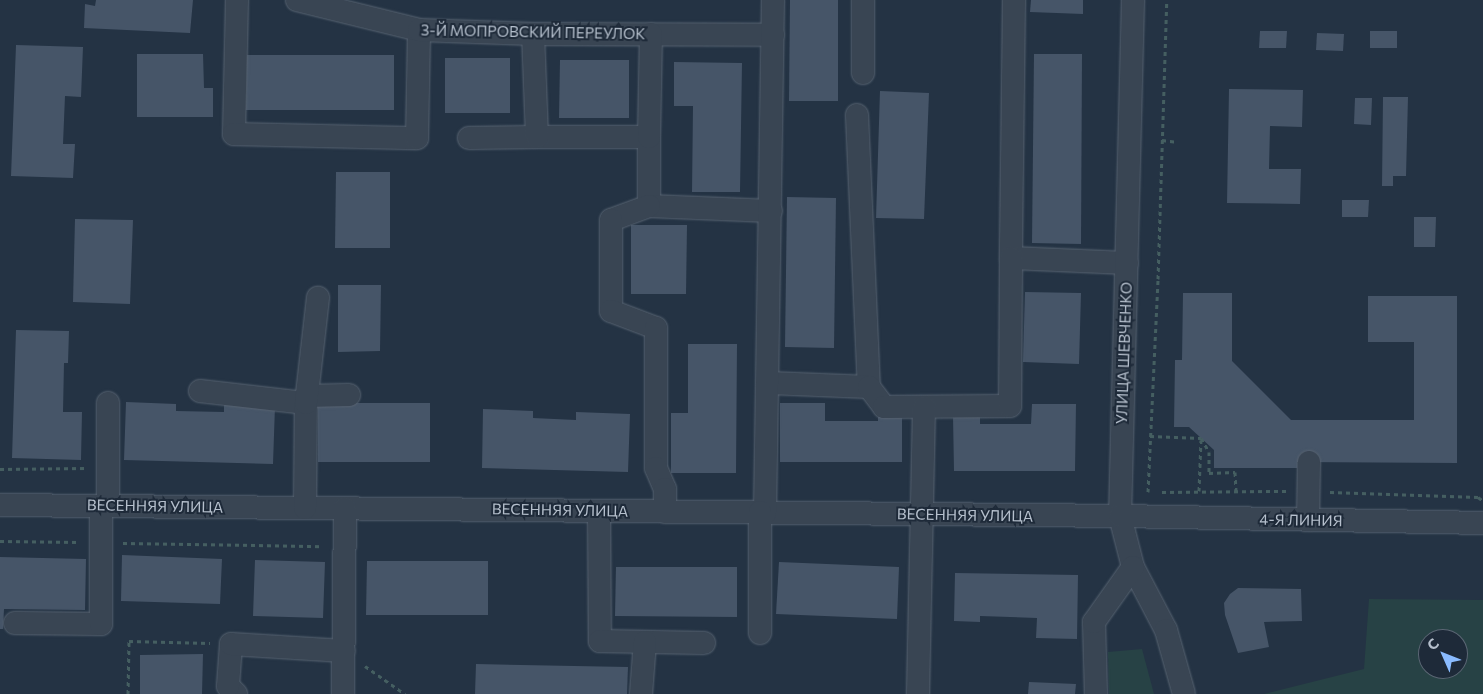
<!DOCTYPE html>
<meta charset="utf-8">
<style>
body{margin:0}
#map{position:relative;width:1483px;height:694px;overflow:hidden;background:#243344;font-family:Commissioner,sans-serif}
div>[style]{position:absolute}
.green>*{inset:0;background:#274245}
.building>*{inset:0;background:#465568}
.path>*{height:3px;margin-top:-1.5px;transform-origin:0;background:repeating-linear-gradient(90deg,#455f61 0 4px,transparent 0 8px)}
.roads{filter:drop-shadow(0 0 1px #576371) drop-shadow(0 0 1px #576371)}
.minor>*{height:22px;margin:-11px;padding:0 11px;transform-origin:11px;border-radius:11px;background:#394553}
span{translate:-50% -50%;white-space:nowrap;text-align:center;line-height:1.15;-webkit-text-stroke:4px #1e2a39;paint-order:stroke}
.street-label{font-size:15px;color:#b6c0cd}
.north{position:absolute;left:1418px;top:629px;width:50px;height:50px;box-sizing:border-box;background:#1e2a39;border:1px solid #5b6674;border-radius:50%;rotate:314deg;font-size:14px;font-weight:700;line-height:20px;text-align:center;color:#b6c0cd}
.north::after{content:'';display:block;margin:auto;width:18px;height:22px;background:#8abbff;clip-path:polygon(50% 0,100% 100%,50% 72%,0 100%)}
</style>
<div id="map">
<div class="green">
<div style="clip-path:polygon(evenodd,1369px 599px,1483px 600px,1483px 694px,1264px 694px,1364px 669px,1369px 599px,1428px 639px,1458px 639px,1458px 669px,1428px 669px,1428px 639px)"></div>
<div style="clip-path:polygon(1142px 649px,1154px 694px,1109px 694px,1108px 652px)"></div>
</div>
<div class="building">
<div style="clip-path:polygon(96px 0,193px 0,190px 33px,84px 28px,85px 4px,95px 6px)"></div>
<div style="clip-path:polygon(790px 0,838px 0,838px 101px,789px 101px)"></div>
<div style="clip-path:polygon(1031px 0,1083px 0,1083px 14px,1030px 12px)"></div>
<div style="clip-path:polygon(1260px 31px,1287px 31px,1286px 48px,1259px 48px)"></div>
<div style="clip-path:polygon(1370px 31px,1397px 31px,1397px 48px,1370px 48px)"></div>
<div style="clip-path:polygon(1317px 33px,1344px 34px,1343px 51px,1316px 50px)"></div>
<div style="clip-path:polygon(16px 45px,83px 47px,81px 97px,65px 96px,63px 144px,75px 144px,73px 178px,11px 176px)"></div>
<div style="clip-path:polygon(137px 54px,203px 54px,204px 88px,213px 88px,213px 117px,137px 117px)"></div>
<div style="clip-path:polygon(1034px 54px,1082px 54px,1081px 244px,1032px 243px)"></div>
<div style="clip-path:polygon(247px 55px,394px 55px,394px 110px,246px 110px)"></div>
<div style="clip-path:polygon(445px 58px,510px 58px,510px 113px,445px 113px)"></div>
<div style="clip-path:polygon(560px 60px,629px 60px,629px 118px,559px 118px)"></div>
<div style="clip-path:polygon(674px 62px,742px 63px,740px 192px,692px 192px,693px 106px,674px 106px)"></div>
<div style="clip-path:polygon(1229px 89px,1303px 90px,1302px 127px,1270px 126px,1269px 169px,1301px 169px,1300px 204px,1227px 203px)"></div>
<div style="clip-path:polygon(880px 91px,929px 93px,924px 219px,876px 218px)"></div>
<div style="clip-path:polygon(1383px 97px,1408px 97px,1406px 176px,1393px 176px,1393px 186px,1382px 186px)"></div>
<div style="clip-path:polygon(1355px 98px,1372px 98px,1371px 125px,1354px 124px)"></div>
<div style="clip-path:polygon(336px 172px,390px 172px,390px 248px,335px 248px)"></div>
<div style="clip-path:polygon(787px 197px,836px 198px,834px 348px,785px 347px)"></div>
<div style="clip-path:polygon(1342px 200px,1369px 200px,1368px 217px,1342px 217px)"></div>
<div style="clip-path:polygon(1414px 217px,1436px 217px,1435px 247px,1414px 247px)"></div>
<div style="clip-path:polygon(75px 219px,133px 220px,130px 304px,73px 302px)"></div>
<div style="clip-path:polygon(631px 225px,687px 225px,686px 294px,631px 294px)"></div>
<div style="clip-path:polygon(338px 285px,381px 285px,380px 351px,338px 352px)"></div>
<div style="clip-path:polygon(1025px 292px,1081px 293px,1079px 364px,1023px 362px)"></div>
<div style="clip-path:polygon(1183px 293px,1232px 293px,1232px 361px,1291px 420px,1414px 420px,1414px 342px,1368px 342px,1368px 296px,1457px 296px,1457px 463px,1297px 462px,1297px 468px,1214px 468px,1214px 450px,1189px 427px,1174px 427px,1175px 360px,1182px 360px)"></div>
<div style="clip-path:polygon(16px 330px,69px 331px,68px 363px,64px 363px,63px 412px,82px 412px,81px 460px,12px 458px)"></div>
<div style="clip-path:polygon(688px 344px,737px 344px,736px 473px,671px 473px,671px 413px,688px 413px)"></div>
<div style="clip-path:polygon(126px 402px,176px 404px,176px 411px,224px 412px,224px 405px,275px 406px,273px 464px,124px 460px)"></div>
<div style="clip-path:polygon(318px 403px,430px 403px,430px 462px,318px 462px)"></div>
<div style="clip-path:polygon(780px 403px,825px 403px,825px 421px,878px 421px,878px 416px,902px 416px,902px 462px,780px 462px)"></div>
<div style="clip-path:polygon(1032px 404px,1076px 404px,1075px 471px,954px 471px,953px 416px,980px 416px,980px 424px,1031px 424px)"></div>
<div style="clip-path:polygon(483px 409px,533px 411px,533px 418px,576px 420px,576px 412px,630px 414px,628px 472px,482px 468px)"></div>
<div style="clip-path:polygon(122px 555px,222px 559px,220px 604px,121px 601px)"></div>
<div style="clip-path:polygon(0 557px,86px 559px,85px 610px,4px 609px,3px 629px,0 629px)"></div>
<div style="clip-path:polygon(255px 560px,325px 562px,323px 618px,253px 616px)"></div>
<div style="clip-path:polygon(367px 561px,488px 561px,488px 615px,366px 615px)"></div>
<div style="clip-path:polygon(779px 562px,899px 567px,897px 619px,776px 614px)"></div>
<div style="clip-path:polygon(616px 567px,737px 567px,737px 617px,615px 616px)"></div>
<div style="clip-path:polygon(955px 573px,1078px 575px,1077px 639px,1036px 638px,1037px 618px,980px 616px,980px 622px,954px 621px)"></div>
<div style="clip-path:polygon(1238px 588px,1301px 589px,1302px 621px,1264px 622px,1269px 647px,1238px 653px,1225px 615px,1224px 603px,1230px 594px)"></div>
<div style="clip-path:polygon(203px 654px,202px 694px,140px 694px,140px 655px)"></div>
<div style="clip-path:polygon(476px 664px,628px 667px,627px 694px,475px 694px)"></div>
<div style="clip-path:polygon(1029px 682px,1076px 684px,1075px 694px,1028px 694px)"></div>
</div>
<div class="path">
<div style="left:1162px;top:140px;width:16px;rotate:7deg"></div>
<div style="left:1150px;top:436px;width:51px;rotate:2.2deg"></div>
<div style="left:1201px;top:438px;width:16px;rotate:60deg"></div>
<div style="left:1209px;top:452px;width:21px;rotate:90deg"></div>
<div style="left:1209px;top:473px;width:26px;rotate:-2deg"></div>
<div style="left:1235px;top:472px;width:20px;rotate:87deg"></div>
<div style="left:0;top:469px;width:87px;rotate:-0.7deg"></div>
<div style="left:1199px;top:491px;width:51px;rotate:-87.8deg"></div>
<div style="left:1148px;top:492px;width:213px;rotate:-87.3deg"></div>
<div style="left:1158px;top:279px;width:279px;rotate:-88.2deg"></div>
<div style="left:1162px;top:492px;width:124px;rotate:-0.5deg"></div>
<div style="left:1330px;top:492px;width:148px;rotate:1.9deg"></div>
<div style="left:1478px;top:497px;width:5px;rotate:37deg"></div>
<div style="left:0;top:541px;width:79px;rotate:0.7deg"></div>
<div style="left:123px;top:543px;width:199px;rotate:0.9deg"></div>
<div style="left:365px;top:666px;width:49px;rotate:35deg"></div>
<div style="left:128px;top:694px;width:53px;rotate:-88.9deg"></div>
<div style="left:129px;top:641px;width:81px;rotate:1.4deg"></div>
</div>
<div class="roads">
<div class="minor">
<div style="left:237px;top:0;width:134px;rotate:91.3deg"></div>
<div style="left:234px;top:134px;width:183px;rotate:1.3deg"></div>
<div style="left:417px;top:138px;width:108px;rotate:-88.9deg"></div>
<div style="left:297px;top:0;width:126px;rotate:13.8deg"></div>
<div style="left:419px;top:30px;width:114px;rotate:2deg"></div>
<div style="left:533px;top:34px;width:240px;rotate:0.2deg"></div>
<div style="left:1014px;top:0;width:258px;rotate:90.7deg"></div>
<div style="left:1011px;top:258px;width:116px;rotate:2.5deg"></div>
<div style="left:1133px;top:0;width:516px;rotate:91.44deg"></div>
<div style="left:1120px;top:516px;width:53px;rotate:75.7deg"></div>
<div style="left:1133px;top:567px;width:71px;rotate:62.4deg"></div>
<div style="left:1166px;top:630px;width:66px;rotate:74.3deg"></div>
<div style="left:863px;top:73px;width:73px;rotate:-90deg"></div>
<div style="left:857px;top:115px;width:272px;rotate:87.5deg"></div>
<div style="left:537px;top:137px;width:112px"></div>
<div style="left:649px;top:137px;width:69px;rotate:90deg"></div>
<div style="left:649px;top:206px;width:122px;rotate:2.3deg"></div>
<div style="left:649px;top:137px;width:103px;rotate:-88.9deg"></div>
<div style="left:469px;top:138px;width:68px;rotate:-0.8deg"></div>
<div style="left:537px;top:137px;width:103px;rotate:-92.2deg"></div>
<div style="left:649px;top:206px;width:40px;rotate:159.8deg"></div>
<div style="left:611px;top:220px;width:91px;rotate:90deg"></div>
<div style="left:611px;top:311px;width:48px;rotate:20.7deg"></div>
<div style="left:656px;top:328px;width:140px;rotate:90deg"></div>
<div style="left:656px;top:468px;width:23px;rotate:67deg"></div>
<div style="left:665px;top:489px;width:23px;rotate:90deg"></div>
<div style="left:769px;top:383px;width:100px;rotate:2.3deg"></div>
<div style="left:869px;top:387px;width:25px;rotate:53deg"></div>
<div style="left:884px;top:407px;width:126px;rotate:-0.5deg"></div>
<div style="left:1010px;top:406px;width:148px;rotate:-89.6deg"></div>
<div style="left:200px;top:391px;width:107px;rotate:6.5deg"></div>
<div style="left:306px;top:396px;width:43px;rotate:-1.3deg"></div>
<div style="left:108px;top:403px;width:103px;rotate:90deg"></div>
<div style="left:0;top:505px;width:1120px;rotate:0.56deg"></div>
<div style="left:1120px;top:516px;width:363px;rotate:1.1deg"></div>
<div style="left:305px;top:508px;width:105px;rotate:-89.5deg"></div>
<div style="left:306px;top:403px;width:106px;rotate:-83.5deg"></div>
<div style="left:599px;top:511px;width:130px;rotate:89.6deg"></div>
<div style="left:600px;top:641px;width:104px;rotate:1.1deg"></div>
<div style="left:765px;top:513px;width:513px;rotate:-89.11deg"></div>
<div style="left:1308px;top:520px;width:58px;rotate:-89deg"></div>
<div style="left:15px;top:623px;width:86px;rotate:0.7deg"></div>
<div style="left:101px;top:624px;width:118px;rotate:-90deg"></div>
<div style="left:760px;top:633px;width:121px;rotate:-90deg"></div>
<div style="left:236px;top:694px;width:11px;rotate:-135deg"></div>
<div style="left:228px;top:686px;width:42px;rotate:-85.9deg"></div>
<div style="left:231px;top:644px;width:113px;rotate:3.5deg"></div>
<div style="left:343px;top:694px;width:186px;rotate:-89.4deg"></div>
<div style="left:641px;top:694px;width:52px;rotate:-85.6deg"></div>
<div style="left:918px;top:694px;width:287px;rotate:-88.8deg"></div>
<div style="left:1096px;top:694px;width:72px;rotate:-91.6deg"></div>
<div style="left:1094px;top:622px;width:67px;rotate:-54.7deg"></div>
</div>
</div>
<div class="street-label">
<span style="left:533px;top:32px;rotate:1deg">3-Й МОПРОВСКИЙ ПЕРЕУЛОК</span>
<span style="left:1124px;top:353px;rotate:-88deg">УЛИЦА ШЕВЧЕНКО</span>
<span style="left:155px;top:506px;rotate:1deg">ВЕСЕННЯЯ УЛИЦА</span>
<span style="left:560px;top:510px;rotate:1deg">ВЕСЕННЯЯ УЛИЦА</span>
<span style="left:965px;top:515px;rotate:1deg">ВЕСЕННЯЯ УЛИЦА</span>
<span style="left:1301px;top:520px;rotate:1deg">4-Я ЛИНИЯ</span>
</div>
<div class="north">С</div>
</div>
